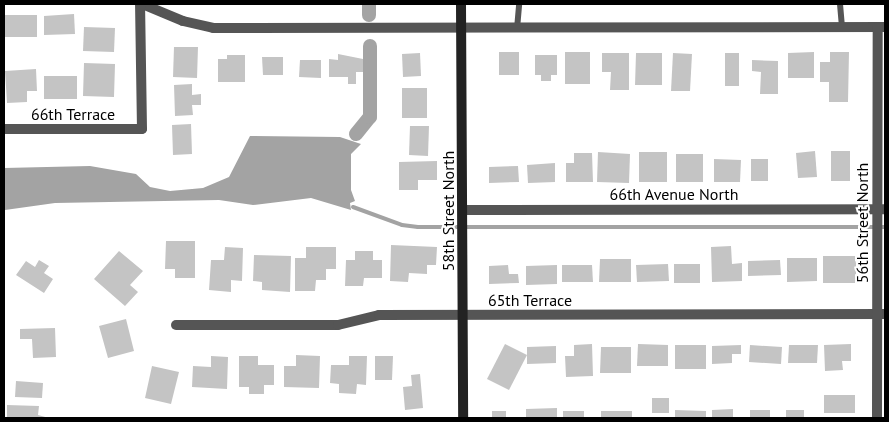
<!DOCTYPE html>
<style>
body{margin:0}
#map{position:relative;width:889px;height:422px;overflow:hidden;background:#fff;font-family:"PT Sans",sans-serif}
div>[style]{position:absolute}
.water>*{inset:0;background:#a3a3a3}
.stream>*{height:4px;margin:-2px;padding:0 2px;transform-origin:2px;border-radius:2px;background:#a3a3a3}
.canal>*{height:14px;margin:-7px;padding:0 7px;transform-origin:7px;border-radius:7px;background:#a3a3a3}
.building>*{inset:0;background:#c4c4c4}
.lane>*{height:6px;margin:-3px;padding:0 3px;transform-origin:3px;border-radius:3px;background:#555}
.street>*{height:10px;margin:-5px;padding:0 5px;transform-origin:5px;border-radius:5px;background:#555}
.secondary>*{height:10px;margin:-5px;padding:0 5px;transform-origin:5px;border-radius:5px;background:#222}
span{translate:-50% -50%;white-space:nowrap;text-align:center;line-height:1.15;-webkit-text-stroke:4px #fff;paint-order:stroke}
.street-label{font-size:16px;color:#000}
.frame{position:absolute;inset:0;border:5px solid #000;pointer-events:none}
</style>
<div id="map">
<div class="water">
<div style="clip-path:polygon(250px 136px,340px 137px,361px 144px,351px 154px,351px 190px,355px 201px,350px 203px,351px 210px,311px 198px,253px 205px,219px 200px,55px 203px,5px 210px,4px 168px,90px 166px,136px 174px,150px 187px,170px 191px,203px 188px,229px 177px)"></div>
</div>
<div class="stream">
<div style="left:353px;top:207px;width:52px;rotate:20.2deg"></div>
<div style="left:402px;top:225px;width:16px;rotate:7deg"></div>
<div style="left:418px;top:227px;width:467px"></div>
</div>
<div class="canal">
<div style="left:369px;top:4px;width:11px;rotate:90deg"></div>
<div style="left:356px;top:134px;width:22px;rotate:-51deg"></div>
<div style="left:370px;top:117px;width:71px;rotate:-90deg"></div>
</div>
<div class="building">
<div style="clip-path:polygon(74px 14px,75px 34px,44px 35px,44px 16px)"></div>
<div style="clip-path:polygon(5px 15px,37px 15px,37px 37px,5px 37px)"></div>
<div style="clip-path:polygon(84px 27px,115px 28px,114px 52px,83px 51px)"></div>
<div style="clip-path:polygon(174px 47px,198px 47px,197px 78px,173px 77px)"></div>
<div style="clip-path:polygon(499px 52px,519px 52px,519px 75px,499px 75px)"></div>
<div style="clip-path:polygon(565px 52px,590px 52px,590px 84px,565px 84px)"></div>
<div style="clip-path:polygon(814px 52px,814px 78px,788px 78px,788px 53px)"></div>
<div style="clip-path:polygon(830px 52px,849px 52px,848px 102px,829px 102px,829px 82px,820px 82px,820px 62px,830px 62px)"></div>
<div style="clip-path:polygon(420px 53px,421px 76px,403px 77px,402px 54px)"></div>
<div style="clip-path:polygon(602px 53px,629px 53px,629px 90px,610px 90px,611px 72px,602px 72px)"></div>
<div style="clip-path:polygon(636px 53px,662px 53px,662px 85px,635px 85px)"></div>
<div style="clip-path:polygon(673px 53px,692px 54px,690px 91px,671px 91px)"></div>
<div style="clip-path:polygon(725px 53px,739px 53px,739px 86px,725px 86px)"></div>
<div style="clip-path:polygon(338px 54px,363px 59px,363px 72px,356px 72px,356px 84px,348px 84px,348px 77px,329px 77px,329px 59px,338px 60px)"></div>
<div style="clip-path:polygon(227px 55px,245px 55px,245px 82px,218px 82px,218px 59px,227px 59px)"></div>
<div style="clip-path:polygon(535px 55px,557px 55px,557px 75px,551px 75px,551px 81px,541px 81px,541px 75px,535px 75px)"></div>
<div style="clip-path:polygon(262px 57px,283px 57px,283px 75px,263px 75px)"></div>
<div style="clip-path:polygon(300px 60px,321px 60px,321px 78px,299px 77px)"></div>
<div style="clip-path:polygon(752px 60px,778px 61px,778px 94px,760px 94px,761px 72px,752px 71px)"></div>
<div style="clip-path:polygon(84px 63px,115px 64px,114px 97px,83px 96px)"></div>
<div style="clip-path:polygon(36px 69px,37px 91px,27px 91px,27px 102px,7px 103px,5px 71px)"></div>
<div style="clip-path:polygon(44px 76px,77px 76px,77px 99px,44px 99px)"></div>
<div style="clip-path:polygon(192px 84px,192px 95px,201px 94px,201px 105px,192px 105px,193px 115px,175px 116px,174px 85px)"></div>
<div style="clip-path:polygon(402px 88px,427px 88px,427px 118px,402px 118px)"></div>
<div style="clip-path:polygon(191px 124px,192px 154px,173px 155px,172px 125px)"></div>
<div style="clip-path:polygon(410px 126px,429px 126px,428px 156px,409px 155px)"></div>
<div style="clip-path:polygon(815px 151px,817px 177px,798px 178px,796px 153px)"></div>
<div style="clip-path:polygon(831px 151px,850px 151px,850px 181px,831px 181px)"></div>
<div style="clip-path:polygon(598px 152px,630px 154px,629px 183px,597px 182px)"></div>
<div style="clip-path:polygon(639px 152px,667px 152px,667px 182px,639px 182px)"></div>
<div style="clip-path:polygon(574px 153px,592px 153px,593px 182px,566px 182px,566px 163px,574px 163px)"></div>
<div style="clip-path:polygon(676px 154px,703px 154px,703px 182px,676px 182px)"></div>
<div style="clip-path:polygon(714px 159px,741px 160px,740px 182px,714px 182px)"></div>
<div style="clip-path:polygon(751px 159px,768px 159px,768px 181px,751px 181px)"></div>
<div style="clip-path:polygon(437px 161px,437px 180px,418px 180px,418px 190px,399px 190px,399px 162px)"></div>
<div style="clip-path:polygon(555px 163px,555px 182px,528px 183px,527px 165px)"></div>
<div style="clip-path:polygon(518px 166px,519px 182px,489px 183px,489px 167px)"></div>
<div style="clip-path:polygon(166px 241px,195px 241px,195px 278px,175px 278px,175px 269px,165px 269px)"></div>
<div style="clip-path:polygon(391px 245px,437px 247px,436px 265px,427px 265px,427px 274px,409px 273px,408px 282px,390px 281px)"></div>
<div style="clip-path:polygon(731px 246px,732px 264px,742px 263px,742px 281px,712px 282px,711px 247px)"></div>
<div style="clip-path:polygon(225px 247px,243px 248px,242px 281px,231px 280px,231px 292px,209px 290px,211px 260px,224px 260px)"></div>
<div style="clip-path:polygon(306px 247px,336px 247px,336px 269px,326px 269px,326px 280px,316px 280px,315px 291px,295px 291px,295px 258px,306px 258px)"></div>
<div style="clip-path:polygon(119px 251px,143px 271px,130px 285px,138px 292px,125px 306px,94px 279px)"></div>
<div style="clip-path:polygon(355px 251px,373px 251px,373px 260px,382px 260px,382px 278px,364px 278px,363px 286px,345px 286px,346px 260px,355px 260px)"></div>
<div style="clip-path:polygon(254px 255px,291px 256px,290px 292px,262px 290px,262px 282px,253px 281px)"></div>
<div style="clip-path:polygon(823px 256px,856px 256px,856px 283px,823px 283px)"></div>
<div style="clip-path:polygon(787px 258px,817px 258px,817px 281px,787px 282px)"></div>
<div style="clip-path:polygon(600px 259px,631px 259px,631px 282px,599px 282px)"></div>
<div style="clip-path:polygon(39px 260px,49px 266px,44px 273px,53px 279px,44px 293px,16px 275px,26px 261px,35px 267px)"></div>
<div style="clip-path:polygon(780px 260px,781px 275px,748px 276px,748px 261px)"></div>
<div style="clip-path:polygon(668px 264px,669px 281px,637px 282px,636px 265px)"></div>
<div style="clip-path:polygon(674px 264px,700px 264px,700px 283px,674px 283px)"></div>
<div style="clip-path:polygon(508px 265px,509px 274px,518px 274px,519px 283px,489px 284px,489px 266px)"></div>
<div style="clip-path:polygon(557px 265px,557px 284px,526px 285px,526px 266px)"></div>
<div style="clip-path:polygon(562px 265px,592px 265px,593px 282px,562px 282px)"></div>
<div style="clip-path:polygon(126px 319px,134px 351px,108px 358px,99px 326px)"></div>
<div style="clip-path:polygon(55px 328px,56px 357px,33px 358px,32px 339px,20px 339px,20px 329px)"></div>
<div style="clip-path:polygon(505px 344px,527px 355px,509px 390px,487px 379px)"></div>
<div style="clip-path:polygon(592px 344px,593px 376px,566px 377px,565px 356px,574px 356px,574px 345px)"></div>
<div style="clip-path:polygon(638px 344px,668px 345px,668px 366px,637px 366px)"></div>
<div style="clip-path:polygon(851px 344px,851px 361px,842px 361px,843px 370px,825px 371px,824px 345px)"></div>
<div style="clip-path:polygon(675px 345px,706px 345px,706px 369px,675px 369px)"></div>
<div style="clip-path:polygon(741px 345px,741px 354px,732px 354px,732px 363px,712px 364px,712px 346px)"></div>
<div style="clip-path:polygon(750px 345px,782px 347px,781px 364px,749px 362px)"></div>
<div style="clip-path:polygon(789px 345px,818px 345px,817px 363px,788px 363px)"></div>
<div style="clip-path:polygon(556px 346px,556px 363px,527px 364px,527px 347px)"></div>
<div style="clip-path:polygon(601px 347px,631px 347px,631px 373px,600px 373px)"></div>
<div style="clip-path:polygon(296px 355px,320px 356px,319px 388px,284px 387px,284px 366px,296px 366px)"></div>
<div style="clip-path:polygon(211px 356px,228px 357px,227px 389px,192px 387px,193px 366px,211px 367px)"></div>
<div style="clip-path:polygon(239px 356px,258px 356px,258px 365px,274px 365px,274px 385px,264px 385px,264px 394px,249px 394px,249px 387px,239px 387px)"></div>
<div style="clip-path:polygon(349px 356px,367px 356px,366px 385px,357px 384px,356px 394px,339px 393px,339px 384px,330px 383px,331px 365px,349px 365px)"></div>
<div style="clip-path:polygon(375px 356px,393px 356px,392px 380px,375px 380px)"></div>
<div style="clip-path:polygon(152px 366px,179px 372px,171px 404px,145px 398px)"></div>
<div style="clip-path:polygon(420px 374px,423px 408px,405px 410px,403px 387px,412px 386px,411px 375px)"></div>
<div style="clip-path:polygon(16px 381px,43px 383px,42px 398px,15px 397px)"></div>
<div style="clip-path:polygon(824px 395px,855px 395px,855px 413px,824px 413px)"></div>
<div style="clip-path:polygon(652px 398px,669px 398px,669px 413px,652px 413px)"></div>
<div style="clip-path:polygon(7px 405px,39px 406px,38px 415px,49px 418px,7px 418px)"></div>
<div style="clip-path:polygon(557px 408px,557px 418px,526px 418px,526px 409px)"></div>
<div style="clip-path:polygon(733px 409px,733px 418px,712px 418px,712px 410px)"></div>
<div style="clip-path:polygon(675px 410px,706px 411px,706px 418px,675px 418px)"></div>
<div style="clip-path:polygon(750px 410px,770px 410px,770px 418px,750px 418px)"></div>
<div style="clip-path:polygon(786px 410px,804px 410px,804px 418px,786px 418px)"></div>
<div style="clip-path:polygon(492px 411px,506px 411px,506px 418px,492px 418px)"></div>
<div style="clip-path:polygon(563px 411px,584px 411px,584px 418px,563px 418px)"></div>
<div style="clip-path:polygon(601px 411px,632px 411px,632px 418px,601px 418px)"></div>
</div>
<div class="lane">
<div style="left:840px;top:4px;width:24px;rotate:85deg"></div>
<div style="left:517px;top:29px;width:25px;rotate:-85deg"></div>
</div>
<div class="street">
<div style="left:142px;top:4px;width:44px;rotate:22.5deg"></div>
<div style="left:183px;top:21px;width:31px;rotate:13deg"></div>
<div style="left:213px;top:28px;width:672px;rotate:-0.09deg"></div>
<div style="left:4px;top:129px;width:138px"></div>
<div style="left:142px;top:129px;width:125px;rotate:-90.9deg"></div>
<div style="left:464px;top:210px;width:421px;rotate:-0.1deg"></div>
<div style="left:176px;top:325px;width:162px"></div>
<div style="left:338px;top:325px;width:42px;rotate:-13.7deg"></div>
<div style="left:379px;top:315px;width:506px;rotate:-0.11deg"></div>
<div style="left:877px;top:418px;width:391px;rotate:-89.9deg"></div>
</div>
<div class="secondary">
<div style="left:461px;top:4px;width:414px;rotate:89.7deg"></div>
</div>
<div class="street-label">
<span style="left:73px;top:114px">66th Terrace</span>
<span style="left:674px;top:194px">66th Avenue North</span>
<span style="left:448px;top:211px;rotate:-90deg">58th Street North</span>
<span style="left:862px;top:223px;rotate:-90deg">56th Street North</span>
<span style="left:530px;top:300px">65th Terrace</span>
</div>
<div class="frame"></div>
</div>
